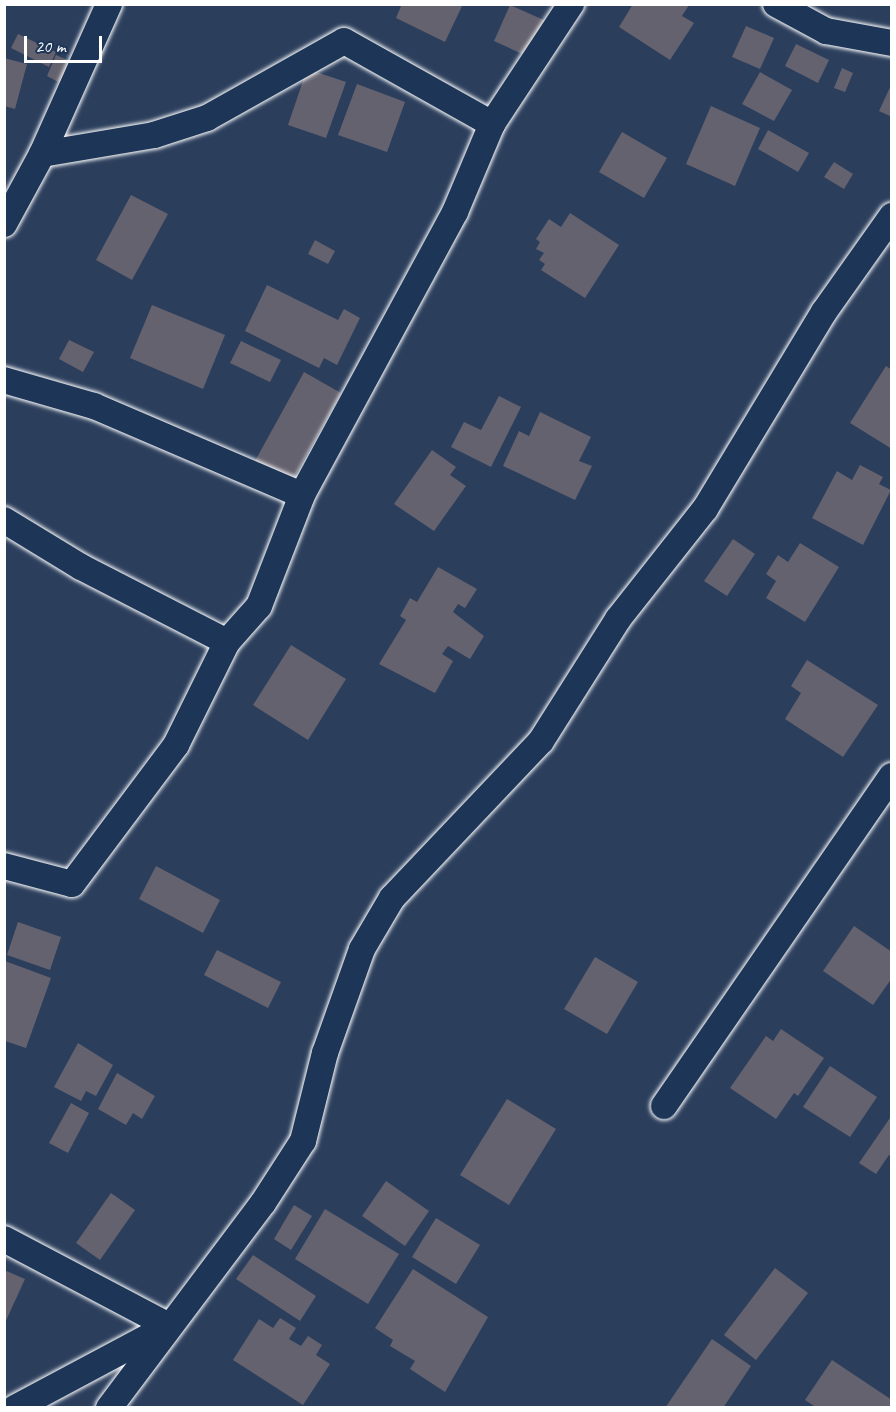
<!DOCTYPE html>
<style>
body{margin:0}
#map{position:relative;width:896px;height:1412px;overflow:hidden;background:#2b3e5c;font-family:Caveat,sans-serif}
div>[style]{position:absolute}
.building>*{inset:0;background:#65626f}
.roads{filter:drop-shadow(0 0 2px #fff) drop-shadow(0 0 2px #fff)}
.minor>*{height:26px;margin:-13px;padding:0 13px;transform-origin:13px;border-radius:13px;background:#1d3557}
span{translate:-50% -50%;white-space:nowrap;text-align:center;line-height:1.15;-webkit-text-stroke:4.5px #1d3557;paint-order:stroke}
.frame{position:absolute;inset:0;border:6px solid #fff;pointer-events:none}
.scale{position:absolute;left:24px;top:36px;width:78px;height:27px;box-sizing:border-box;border:3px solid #fff;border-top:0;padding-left:8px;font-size:18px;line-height:21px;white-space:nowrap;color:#fff;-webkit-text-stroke:4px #1d3557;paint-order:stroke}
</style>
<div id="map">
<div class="building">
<div style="clip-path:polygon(402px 4px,463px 4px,445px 42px,396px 18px)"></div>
<div style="clip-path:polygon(633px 4px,689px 5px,682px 16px,694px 23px,670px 60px,619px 27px)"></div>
<div style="clip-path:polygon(510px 5px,546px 21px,529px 57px,494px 41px)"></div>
<div style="clip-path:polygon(746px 26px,774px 38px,760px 69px,732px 57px)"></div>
<div style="clip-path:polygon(18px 34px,56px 52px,49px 67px,11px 48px)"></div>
<div style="clip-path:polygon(796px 44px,829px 60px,818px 83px,785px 66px)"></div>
<div style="clip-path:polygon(56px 55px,74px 63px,64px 85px,47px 76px)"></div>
<div style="clip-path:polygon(4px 58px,27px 64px,15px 109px,4px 106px)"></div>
<div style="clip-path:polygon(842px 68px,853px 73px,845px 92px,834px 88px)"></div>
<div style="clip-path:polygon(307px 69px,346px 82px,326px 138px,288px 125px)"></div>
<div style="clip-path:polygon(760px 72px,792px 90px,774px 121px,742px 104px)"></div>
<div style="clip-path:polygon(892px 83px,892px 117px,879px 111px)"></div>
<div style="clip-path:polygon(357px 84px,405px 102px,387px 152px,338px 135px)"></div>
<div style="clip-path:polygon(711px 106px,760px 128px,735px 186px,686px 164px)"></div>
<div style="clip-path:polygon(768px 130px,809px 153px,798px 172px,758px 149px)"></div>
<div style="clip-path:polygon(622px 132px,667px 158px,644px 198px,599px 172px)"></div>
<div style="clip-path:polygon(834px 162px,853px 174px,844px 189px,824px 177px)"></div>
<div style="clip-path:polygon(131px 195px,168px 214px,132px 280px,96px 260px)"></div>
<div style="clip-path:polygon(570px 213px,619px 245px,585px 298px,541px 270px,545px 264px,539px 260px,544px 253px,536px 249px,540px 242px,536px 239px,549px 219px,561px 227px)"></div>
<div style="clip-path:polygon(315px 240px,335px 251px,328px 264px,308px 254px)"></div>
<div style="clip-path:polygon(267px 285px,338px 320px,344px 309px,360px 318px,337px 365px,324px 358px,319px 368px,245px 331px)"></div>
<div style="clip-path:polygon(152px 305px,225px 335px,203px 389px,130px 358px)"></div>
<div style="clip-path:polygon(69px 340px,94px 352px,83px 372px,59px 359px)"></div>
<div style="clip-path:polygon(241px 341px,281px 360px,270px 382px,230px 363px)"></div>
<div style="clip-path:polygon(886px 366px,892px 370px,892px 449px,850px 423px)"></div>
<div style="clip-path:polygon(304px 372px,341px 393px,292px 481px,255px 461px)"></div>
<div style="clip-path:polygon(499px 396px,521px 407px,491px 467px,451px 447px,464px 422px,481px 430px)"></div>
<div style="clip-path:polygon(540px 412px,591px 437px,579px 461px,592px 466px,575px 500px,503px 466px,519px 431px,529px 436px)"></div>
<div style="clip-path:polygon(432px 450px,456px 467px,450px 475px,466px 486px,434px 531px,394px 504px)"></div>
<div style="clip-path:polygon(860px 465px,883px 477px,879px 484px,891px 490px,863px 545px,812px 518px,837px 471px,852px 480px)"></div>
<div style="clip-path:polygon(733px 539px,755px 554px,727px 596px,704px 581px)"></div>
<div style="clip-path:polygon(800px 543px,839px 567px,805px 622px,766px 598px,776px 581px,766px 574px,778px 555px,788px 562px)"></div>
<div style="clip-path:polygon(438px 567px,477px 589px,465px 608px,458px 604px,453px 612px,484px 636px,470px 659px,448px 646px,442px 654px,453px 661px,435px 693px,379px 664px,406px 620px,400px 616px,410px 598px,417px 602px)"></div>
<div style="clip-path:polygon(291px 645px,346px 679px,308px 740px,253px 705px)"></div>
<div style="clip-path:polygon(807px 660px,878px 705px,843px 757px,785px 719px,801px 693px,791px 686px)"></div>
<div style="clip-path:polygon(156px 866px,220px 900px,203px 933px,139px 899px)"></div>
<div style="clip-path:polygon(18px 922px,61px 937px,50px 970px,7px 955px)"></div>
<div style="clip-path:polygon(854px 926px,892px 952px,892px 978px,873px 1005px,823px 971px)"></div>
<div style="clip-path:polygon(217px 950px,281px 982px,268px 1008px,204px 975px)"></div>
<div style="clip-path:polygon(595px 957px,638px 982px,607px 1034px,564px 1009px)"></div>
<div style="clip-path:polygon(5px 961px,51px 978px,26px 1048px,5px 1041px)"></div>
<div style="clip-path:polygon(781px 1029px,824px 1058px,798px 1096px,794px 1093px,776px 1119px,730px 1088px,766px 1036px,773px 1041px)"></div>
<div style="clip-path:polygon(78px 1043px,113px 1065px,96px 1096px,86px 1091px,81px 1101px,54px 1087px)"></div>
<div style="clip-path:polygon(830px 1066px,877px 1097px,850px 1137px,803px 1107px)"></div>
<div style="clip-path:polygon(117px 1073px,155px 1096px,142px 1119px,133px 1113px,126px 1125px,98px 1109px)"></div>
<div style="clip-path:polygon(507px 1099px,556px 1129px,509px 1205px,460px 1175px)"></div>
<div style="clip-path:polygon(71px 1103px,89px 1113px,68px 1153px,49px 1143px)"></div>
<div style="clip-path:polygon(892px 1115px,892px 1157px,889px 1155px,876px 1174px,859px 1163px)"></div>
<div style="clip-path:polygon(386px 1181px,429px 1211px,405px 1246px,362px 1216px)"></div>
<div style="clip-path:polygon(111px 1193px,135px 1210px,100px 1260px,76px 1243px)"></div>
<div style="clip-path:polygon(294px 1205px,312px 1216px,291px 1250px,274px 1239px)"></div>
<div style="clip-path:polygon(325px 1209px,399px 1254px,368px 1304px,295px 1259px)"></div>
<div style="clip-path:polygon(436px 1218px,480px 1245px,456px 1284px,412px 1257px)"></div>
<div style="clip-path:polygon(253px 1255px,316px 1296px,300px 1321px,236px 1279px)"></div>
<div style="clip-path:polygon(775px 1268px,808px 1293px,756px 1360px,724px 1335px)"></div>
<div style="clip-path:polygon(413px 1269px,488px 1317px,445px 1392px,410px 1369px,415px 1361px,390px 1346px,393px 1340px,375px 1328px)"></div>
<div style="clip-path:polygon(4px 1270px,25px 1279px,4px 1325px)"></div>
<div style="clip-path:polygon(280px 1318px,296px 1328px,289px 1339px,301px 1346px,308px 1336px,322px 1345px,316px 1355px,330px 1364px,303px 1405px,233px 1360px,259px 1319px,273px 1328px)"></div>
<div style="clip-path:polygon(712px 1339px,751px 1366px,723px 1408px,665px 1408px)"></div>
<div style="clip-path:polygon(832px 1360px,892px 1400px,892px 1408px,817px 1408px,805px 1400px)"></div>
</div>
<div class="roads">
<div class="minor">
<div style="left:776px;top:4px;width:57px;rotate:28.4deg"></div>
<div style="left:826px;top:31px;width:67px;rotate:10.3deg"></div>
<div style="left:42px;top:154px;width:114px;rotate:-9.6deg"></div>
<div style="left:154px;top:135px;width:56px;rotate:-17.8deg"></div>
<div style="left:207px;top:118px;width:157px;rotate:-29.3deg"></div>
<div style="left:344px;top:41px;width:170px;rotate:29.3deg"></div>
<div style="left:4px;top:224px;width:80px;rotate:-61.5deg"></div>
<div style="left:42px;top:154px;width:164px;rotate:-65.9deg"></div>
<div style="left:4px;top:380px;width:94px;rotate:16.1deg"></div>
<div style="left:94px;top:406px;width:226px;rotate:23.2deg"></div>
<div style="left:4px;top:520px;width:90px;rotate:31.4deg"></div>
<div style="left:81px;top:567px;width:164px;rotate:27.2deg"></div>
<div style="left:4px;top:866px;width:70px;rotate:14.8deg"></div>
<div style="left:72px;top:884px;width:174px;rotate:-53.2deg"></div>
<div style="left:176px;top:745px;width:115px;rotate:-63.7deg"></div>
<div style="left:227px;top:642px;width:48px;rotate:-48.4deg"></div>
<div style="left:259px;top:606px;width:119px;rotate:-68.8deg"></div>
<div style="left:302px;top:495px;width:322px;rotate:-61.6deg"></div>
<div style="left:455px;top:212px;width:95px;rotate:-67.2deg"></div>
<div style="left:492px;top:124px;width:144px;rotate:-56.6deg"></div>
<div style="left:664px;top:1106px;width:401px;rotate:-55.4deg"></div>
<div style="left:4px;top:1239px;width:187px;rotate:27.8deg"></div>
<div style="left:15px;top:1408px;width:168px;rotate:-28.1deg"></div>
<div style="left:109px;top:1408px;width:256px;rotate:-53.1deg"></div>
<div style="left:263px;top:1203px;width:74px;rotate:-57.2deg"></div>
<div style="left:303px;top:1141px;width:91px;rotate:-76deg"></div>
<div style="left:325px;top:1053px;width:110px;rotate:-70.4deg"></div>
<div style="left:362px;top:949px;width:59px;rotate:-59.5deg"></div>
<div style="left:392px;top:898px;width:216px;rotate:-46.5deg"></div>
<div style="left:541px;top:741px;width:144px;rotate:-57.7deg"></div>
<div style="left:618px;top:619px;width:140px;rotate:-51.7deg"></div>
<div style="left:705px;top:509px;width:230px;rotate:-58.9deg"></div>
<div style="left:824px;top:312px;width:118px;rotate:-54.7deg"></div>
</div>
</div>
<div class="frame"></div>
<div class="scale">20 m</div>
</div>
